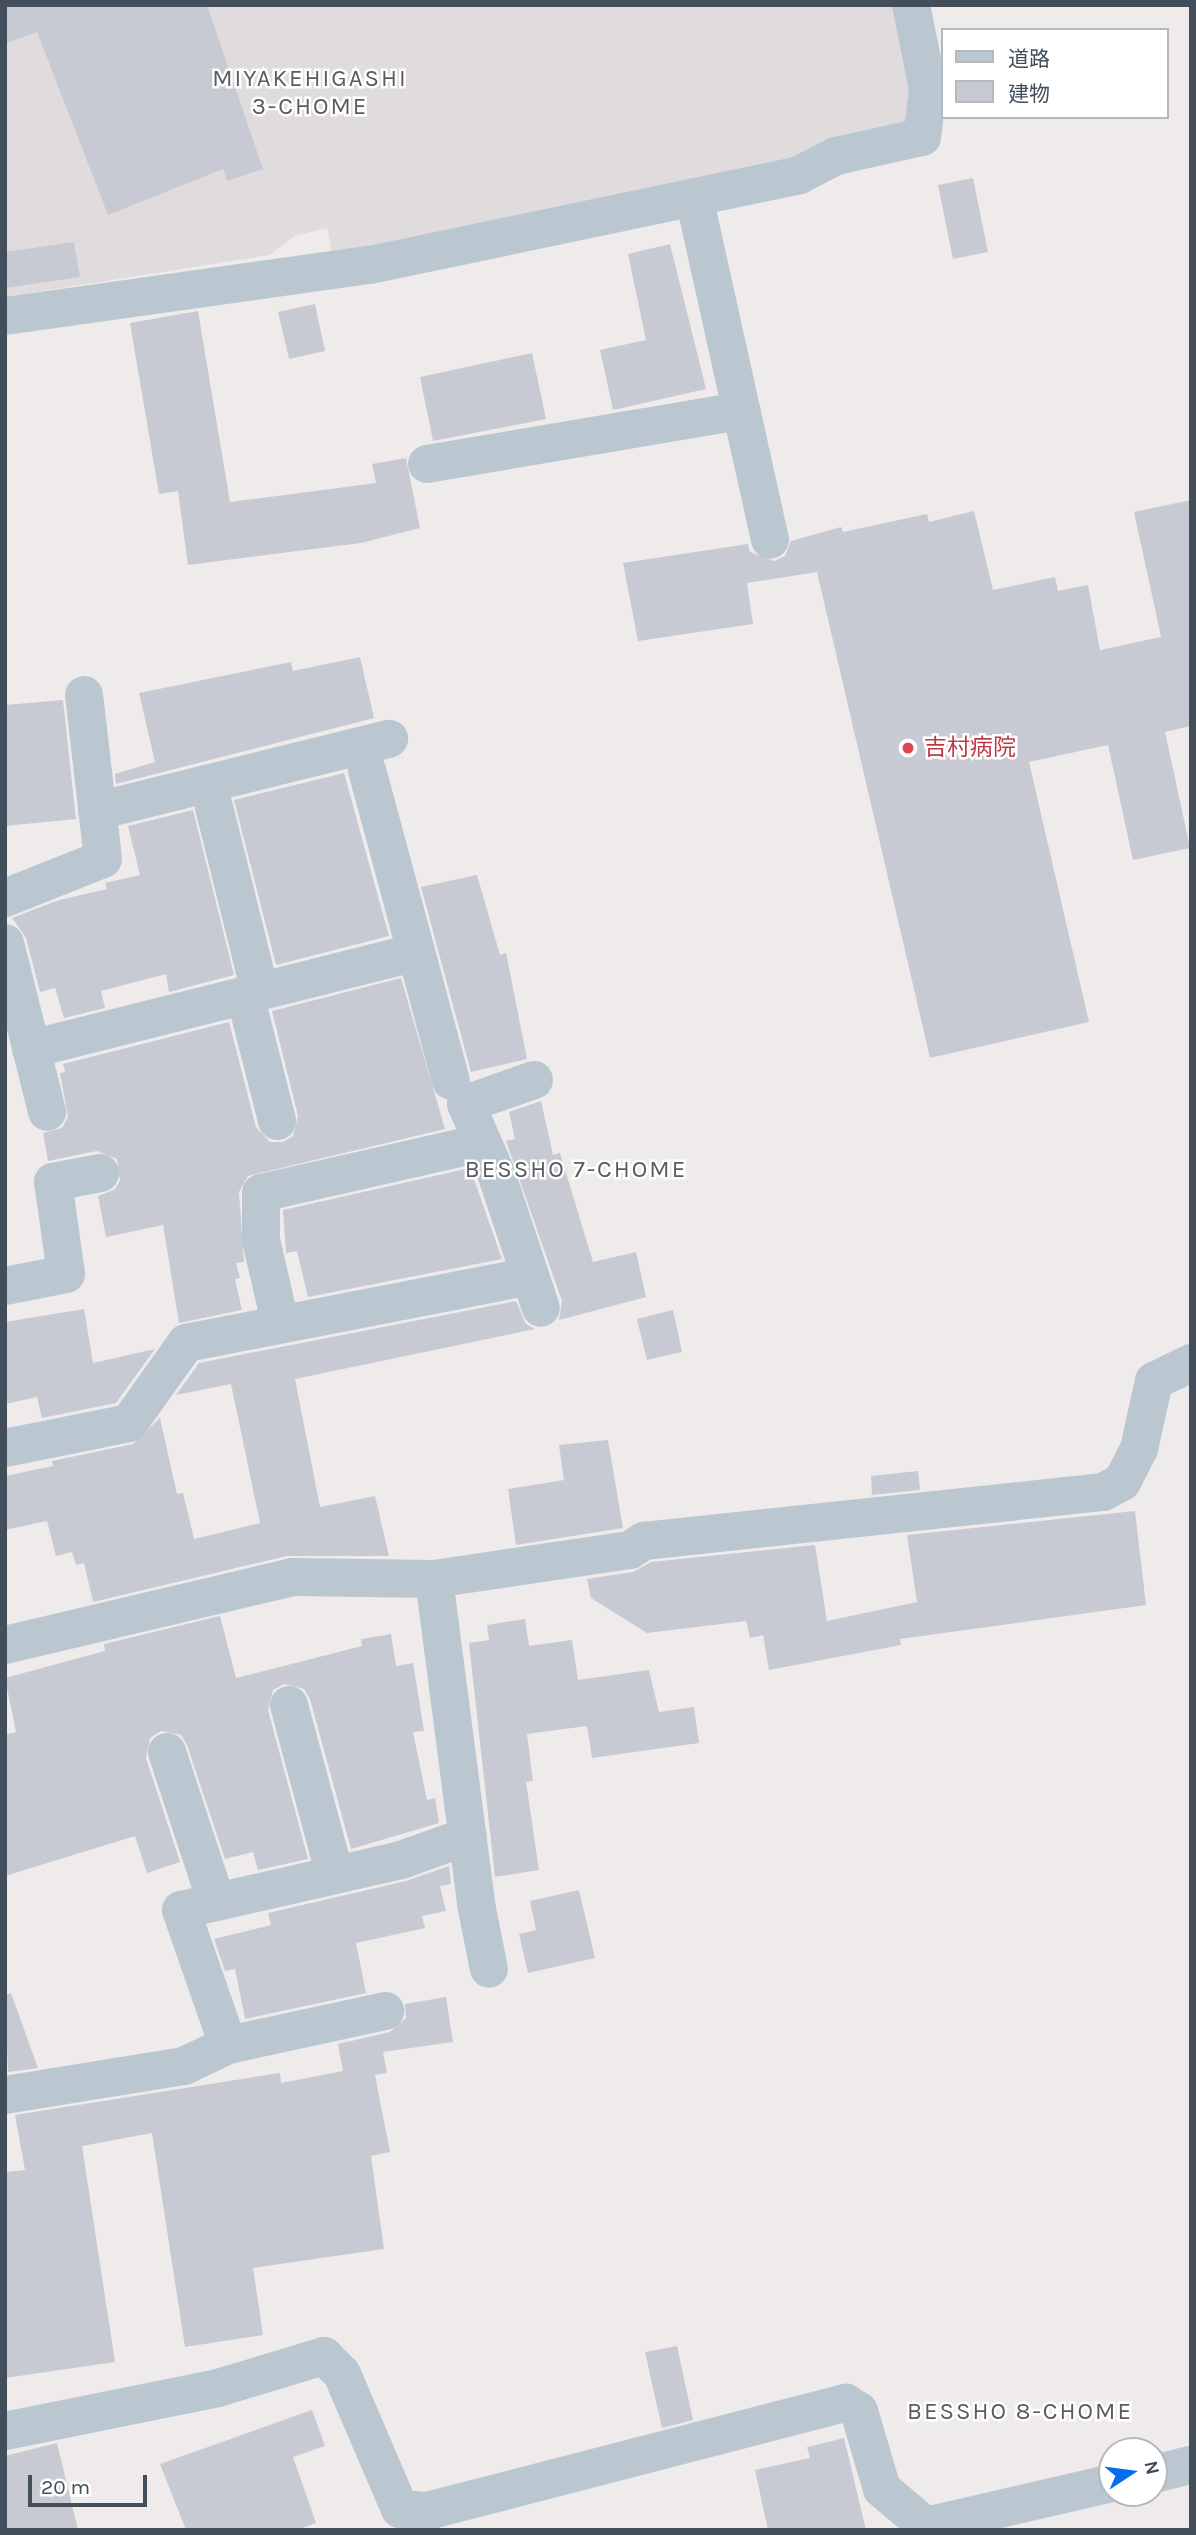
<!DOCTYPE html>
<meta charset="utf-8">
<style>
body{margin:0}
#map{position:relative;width:1196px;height:2535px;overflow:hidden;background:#efebeb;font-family:Karla,"Noto Sans JP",sans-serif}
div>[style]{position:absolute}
.education>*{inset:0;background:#e0dcdd}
.building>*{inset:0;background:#c7cad3}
.minor>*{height:38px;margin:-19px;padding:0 19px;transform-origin:19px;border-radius:19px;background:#bac7d0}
.dots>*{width:19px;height:19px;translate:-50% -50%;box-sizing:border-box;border:4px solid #fff;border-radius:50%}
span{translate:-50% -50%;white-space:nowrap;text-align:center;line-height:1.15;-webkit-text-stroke:5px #fff;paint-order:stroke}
.health-label{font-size:23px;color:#be3a42}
.left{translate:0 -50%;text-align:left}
.neighbourhood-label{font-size:24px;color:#585c62;letter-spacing:2px}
.frame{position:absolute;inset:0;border:7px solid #424f5b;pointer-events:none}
.legend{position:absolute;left:941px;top:28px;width:228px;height:91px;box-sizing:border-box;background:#fff;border:2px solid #b3b9bd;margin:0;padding:9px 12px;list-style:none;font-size:21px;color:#424f5b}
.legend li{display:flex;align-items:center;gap:14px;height:35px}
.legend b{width:35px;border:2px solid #b3b9bd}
.north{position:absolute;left:1098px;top:2437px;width:70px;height:70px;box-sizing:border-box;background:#fff;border:2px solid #b3b9bd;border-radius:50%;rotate:77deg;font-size:19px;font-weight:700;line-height:28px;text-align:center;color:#424f5b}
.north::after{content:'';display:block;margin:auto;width:24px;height:32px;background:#056def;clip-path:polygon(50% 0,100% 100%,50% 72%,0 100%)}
.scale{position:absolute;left:28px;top:2475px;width:119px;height:32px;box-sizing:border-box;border:4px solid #424f5b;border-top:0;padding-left:9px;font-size:21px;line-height:24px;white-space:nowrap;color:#424f5b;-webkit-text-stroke:5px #fff;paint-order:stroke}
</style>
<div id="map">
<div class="education">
<div style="clip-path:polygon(5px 5px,897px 5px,913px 83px,905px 130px,775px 163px,333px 258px,327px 228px,294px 236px,270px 255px,5px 297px)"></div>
</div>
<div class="building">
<div style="clip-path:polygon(5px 5px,207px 5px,263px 169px,227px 181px,223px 169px,108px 215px,37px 32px,5px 44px)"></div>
<div style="clip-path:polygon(973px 178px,988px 252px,953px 259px,938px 185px)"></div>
<div style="clip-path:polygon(74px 242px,80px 277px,5px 288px,5px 252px)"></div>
<div style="clip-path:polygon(670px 244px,706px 389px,613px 410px,600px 350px,646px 340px,628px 254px)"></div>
<div style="clip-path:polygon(315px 304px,325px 351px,289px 359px,278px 312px)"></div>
<div style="clip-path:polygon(198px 311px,230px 502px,376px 483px,372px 464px,406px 458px,420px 528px,361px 543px,188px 565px,178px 491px,159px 494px,130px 323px)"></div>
<div style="clip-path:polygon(532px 353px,546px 419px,433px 441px,420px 377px)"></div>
<div style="clip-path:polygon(1191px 500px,1191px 726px,1165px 732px,1190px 848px,1133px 860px,1108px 745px,1029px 762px,1089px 1022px,930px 1058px,817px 572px,747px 583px,753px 624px,638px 641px,623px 563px,748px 544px,750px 552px,774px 561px,785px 556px,791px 541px,841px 527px,843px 532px,927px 514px,929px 522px,974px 511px,993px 590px,1055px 577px,1058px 591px,1088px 585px,1100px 650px,1161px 637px,1134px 512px)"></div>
<div style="clip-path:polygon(360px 657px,374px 718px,116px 784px,115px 774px,155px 762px,139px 693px,291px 662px,293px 671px)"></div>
<div style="clip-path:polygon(63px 700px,76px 819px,5px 826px,5px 705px)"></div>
<div style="clip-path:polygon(344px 773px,389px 936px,276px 965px,234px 800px)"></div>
<div style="clip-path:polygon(193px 810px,234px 975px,169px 992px,166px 974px,101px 991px,105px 1008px,64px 1018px,55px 988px,40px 992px,26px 938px,12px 918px,59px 900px,107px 889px,105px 883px,140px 875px,128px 826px)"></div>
<div style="clip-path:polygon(477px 875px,500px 955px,506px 953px,527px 1059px,471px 1072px,421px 887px)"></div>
<div style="clip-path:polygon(401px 978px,445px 1129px,248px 1176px,239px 1192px,244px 1262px,236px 1263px,240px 1278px,235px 1279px,242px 1310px,179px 1323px,163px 1225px,106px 1237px,98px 1196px,114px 1190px,120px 1181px,117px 1159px,97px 1151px,48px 1161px,43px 1133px,62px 1128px,68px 1117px,60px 1073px,65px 1072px,63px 1064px,229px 1022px,256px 1127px,270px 1142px,283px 1142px,293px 1136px,298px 1116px,272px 1011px)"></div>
<div style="clip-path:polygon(541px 1101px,553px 1155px,560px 1153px,593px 1262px,636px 1252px,646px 1297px,559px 1320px,562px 1301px,506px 1141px,515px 1139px,509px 1112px)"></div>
<div style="clip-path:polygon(470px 1168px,502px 1259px,308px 1297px,297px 1251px,286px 1253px,283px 1210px)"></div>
<div style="clip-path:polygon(516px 1301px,526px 1324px,535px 1329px,295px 1379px,320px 1507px,375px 1496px,389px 1556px,287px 1556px,93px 1602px,84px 1563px,76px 1565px,72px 1552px,56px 1556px,47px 1521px,5px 1530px,5px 1476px,53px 1466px,52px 1461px,133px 1444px,160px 1418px,177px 1494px,183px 1493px,194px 1539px,260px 1523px,231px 1384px,176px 1395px,199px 1363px)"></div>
<div style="clip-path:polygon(84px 1309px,93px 1363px,155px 1349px,116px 1403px,42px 1418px,37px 1397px,5px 1404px,5px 1322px)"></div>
<div style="clip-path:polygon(673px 1310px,682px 1352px,647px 1360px,637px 1319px)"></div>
<div style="clip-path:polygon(608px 1440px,623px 1528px,516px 1545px,508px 1489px,564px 1480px,559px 1445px)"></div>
<div style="clip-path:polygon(918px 1471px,920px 1490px,872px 1495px,871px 1476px)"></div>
<div style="clip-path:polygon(1135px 1511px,1146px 1605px,900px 1639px,901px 1645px,769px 1670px,763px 1635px,750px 1638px,746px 1621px,647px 1633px,591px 1598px,587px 1579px,633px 1572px,651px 1562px,815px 1545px,827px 1621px,917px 1602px,907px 1535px)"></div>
<div style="clip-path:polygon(220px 1616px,236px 1678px,362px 1646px,361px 1639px,391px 1634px,396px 1666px,413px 1663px,424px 1731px,413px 1732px,427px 1800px,435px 1798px,439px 1823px,351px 1849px,310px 1699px,304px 1689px,284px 1684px,273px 1690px,268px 1710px,308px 1859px,258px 1870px,253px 1852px,225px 1859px,187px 1745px,181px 1735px,161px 1731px,150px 1738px,146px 1758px,180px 1862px,147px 1873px,135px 1836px,5px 1876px,5px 1735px,16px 1732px,5px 1678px,105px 1651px,104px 1644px)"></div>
<div style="clip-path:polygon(525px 1619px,529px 1646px,572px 1640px,578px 1680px,649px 1670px,659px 1712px,694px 1707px,699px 1743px,592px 1758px,587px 1726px,527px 1734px,533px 1781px,526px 1782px,539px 1870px,495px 1877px,469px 1643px,489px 1640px,487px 1625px)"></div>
<div style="clip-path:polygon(449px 1866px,451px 1884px,440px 1886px,446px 1911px,422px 1916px,425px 1928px,356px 1943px,366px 1993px,245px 2019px,235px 1969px,225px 1971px,214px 1939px,271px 1925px,268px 1913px,406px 1881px)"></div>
<div style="clip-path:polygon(579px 1890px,595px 1958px,528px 1973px,519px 1934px,536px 1930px,530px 1901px)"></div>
<div style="clip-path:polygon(11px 1993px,38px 2068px,8px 2072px,5px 1995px)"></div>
<div style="clip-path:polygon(446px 1997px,453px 2042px,383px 2052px,387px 2073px,375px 2075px,390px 2152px,371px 2156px,384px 2249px,253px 2268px,263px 2335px,185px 2347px,152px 2133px,82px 2146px,115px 2362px,5px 2378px,5px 2172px,25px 2170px,15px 2115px,280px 2073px,281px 2083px,343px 2071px,338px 2044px,390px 2032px,406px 2018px,405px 2004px)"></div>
<div style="clip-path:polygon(677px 2346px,693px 2420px,662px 2428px,645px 2352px)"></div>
<div style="clip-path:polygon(312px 2410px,325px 2446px,293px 2457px,316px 2523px,296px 2530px,186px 2530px,160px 2464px)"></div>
<div style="clip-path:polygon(844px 2438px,866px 2530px,768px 2530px,755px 2470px,810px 2458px,807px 2447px)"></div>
<div style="clip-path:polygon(57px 2443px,78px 2530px,5px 2530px,5px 2456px)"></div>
</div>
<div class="minor">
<div style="left:694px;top:197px;width:351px;rotate:77.5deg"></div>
<div style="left:5px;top:316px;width:369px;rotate:-8deg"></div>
<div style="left:370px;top:265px;width:438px;rotate:-11.8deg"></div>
<div style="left:799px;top:175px;width:42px;rotate:-27.2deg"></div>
<div style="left:836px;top:156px;width:88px;rotate:-12.5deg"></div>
<div style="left:922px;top:137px;width:48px;rotate:-82.9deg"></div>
<div style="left:928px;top:89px;width:86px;rotate:-101.4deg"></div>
<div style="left:427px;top:464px;width:319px;rotate:-9.6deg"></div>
<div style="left:367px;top:770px;width:322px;rotate:74.9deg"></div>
<div style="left:214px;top:807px;width:190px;rotate:76deg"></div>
<div style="left:97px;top:811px;width:301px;rotate:-13.9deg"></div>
<div style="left:5px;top:898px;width:105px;rotate:-21.7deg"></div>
<div style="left:103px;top:859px;width:165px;rotate:-96.6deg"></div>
<div style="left:5px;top:943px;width:174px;rotate:76deg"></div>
<div style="left:245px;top:995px;width:130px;rotate:75.7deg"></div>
<div style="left:31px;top:1049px;width:397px;rotate:-14.1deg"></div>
<div style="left:534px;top:1080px;width:72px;rotate:160.6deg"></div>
<div style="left:466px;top:1104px;width:75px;rotate:66.5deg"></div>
<div style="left:496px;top:1173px;width:142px;rotate:71.6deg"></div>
<div style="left:5px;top:1286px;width:62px;rotate:-11.1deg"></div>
<div style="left:66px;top:1274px;width:93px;rotate:-98deg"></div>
<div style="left:53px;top:1182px;width:48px;rotate:-10.8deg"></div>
<div style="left:280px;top:1322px;width:84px;rotate:-103deg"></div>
<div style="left:261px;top:1240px;width:47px;rotate:-90deg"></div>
<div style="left:261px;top:1193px;width:226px;rotate:-12.8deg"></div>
<div style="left:5px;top:1448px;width:126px;rotate:-11.4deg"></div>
<div style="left:129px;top:1423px;width:98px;rotate:-54.5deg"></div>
<div style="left:186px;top:1343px;width:350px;rotate:-11deg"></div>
<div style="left:434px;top:1579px;width:328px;rotate:82.6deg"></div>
<div style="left:476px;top:1904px;width:66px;rotate:78.7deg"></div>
<div style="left:5px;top:1645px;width:295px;rotate:-13.3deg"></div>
<div style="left:292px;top:1577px;width:142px;rotate:0.8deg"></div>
<div style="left:434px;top:1579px;width:198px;rotate:-8.4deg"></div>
<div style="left:630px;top:1550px;width:17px;rotate:-33deg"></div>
<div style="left:644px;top:1541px;width:462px;rotate:-6.1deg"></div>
<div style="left:1103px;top:1492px;width:21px;rotate:-28deg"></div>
<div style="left:1122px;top:1482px;width:37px;rotate:-63deg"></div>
<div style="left:1139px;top:1449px;width:70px;rotate:-77.6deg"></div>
<div style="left:1154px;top:1381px;width:41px;rotate:-25.9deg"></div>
<div style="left:289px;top:1705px;width:176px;rotate:74.9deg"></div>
<div style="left:167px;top:1752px;width:157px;rotate:71.8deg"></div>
<div style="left:228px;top:2045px;width:143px;rotate:-109.2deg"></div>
<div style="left:181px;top:1910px;width:226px;rotate:-12.8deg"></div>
<div style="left:401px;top:1860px;width:71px;rotate:-19.7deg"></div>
<div style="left:5px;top:2095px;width:181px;rotate:-9.2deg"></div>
<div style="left:184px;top:2066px;width:49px;rotate:-25.5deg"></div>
<div style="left:228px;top:2045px;width:161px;rotate:-12.2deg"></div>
<div style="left:5px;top:2431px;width:217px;rotate:-11.4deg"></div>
<div style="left:218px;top:2388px;width:111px;rotate:-16.8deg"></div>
<div style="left:324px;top:2356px;width:25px;rotate:45deg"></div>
<div style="left:342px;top:2374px;width:147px;rotate:66.8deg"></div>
<div style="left:400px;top:2509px;width:27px;rotate:4deg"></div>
<div style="left:427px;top:2511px;width:433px;rotate:-14.5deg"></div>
<div style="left:846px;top:2403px;width:15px;rotate:32deg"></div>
<div style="left:859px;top:2411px;width:81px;rotate:73.6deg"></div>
<div style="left:882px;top:2489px;width:57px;rotate:40.1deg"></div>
<div style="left:926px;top:2526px;width:191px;rotate:-13deg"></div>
<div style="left:1154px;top:2474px;width:38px;rotate:-14deg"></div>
</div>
<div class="dots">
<div style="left:908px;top:748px;background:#e0444e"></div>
</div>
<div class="health-label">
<span class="left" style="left:924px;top:748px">吉村病院</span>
</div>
<div class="neighbourhood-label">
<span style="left:310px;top:93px">MIYAKEHIGASHI<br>3-CHOME</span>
<span style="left:576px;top:1170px">BESSHO 7-CHOME</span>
<span style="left:1020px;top:2412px">BESSHO 8-CHOME</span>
</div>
<div class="frame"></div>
<ul class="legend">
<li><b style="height:9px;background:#bac7d0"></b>道路</li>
<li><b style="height:19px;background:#c7cad3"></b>建物</li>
</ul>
<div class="north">N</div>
<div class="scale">20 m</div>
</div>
